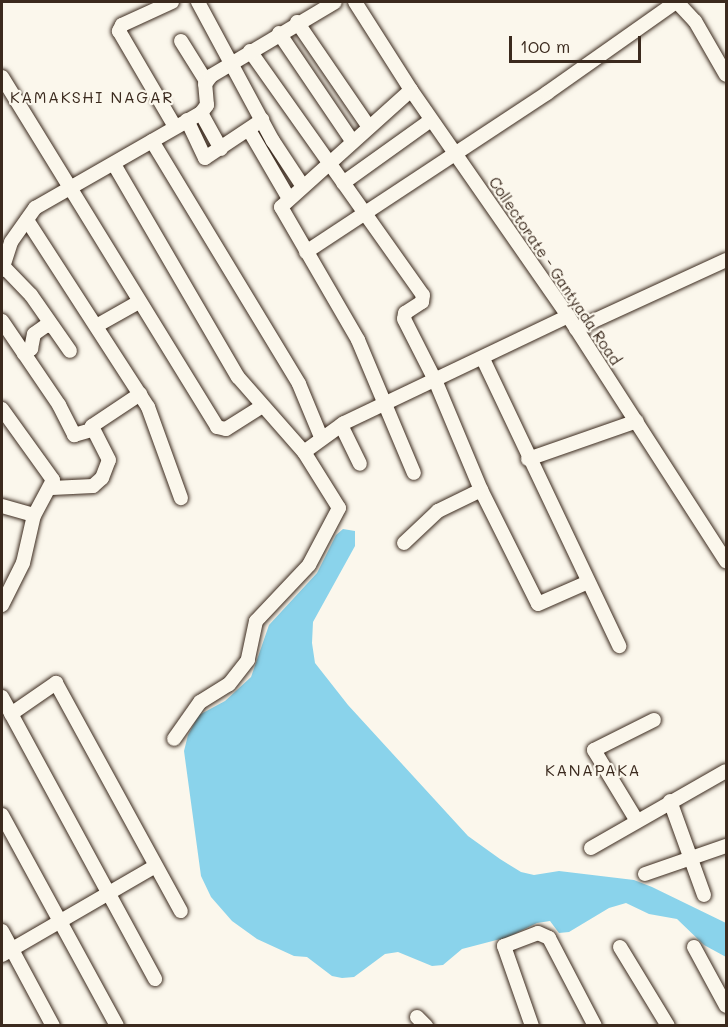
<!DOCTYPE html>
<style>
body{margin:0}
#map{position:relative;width:728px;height:1027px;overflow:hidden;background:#fbf7ec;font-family:Mali,sans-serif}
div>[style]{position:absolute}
.water>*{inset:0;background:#8ad3eb}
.roads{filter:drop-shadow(0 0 2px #3b2a1e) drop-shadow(0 0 2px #3b2a1e)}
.minor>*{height:14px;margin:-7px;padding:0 7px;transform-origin:7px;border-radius:7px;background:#fbf7ec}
span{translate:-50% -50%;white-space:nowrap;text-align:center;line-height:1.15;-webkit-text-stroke:4.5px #fbf7ec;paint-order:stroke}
.street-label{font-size:15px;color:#3b2a1e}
.neighbourhood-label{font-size:16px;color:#3b2a1e;letter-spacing:1.5px}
.frame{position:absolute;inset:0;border:3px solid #3b2a1e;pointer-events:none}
.scale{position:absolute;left:509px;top:36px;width:132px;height:27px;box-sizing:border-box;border:3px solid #3b2a1e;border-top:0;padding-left:8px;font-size:18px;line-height:21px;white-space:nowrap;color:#3b2a1e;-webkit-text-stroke:4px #fbf7ec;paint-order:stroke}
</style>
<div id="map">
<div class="water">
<div style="clip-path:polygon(343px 529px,355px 531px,355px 546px,313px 622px,312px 643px,315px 663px,348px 705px,468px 836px,500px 859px,521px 872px,534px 875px,559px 871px,634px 880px,652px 887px,726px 923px,726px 957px,704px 945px,677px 919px,649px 914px,626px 903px,609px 908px,569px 932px,559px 933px,550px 921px,537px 923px,508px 937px,462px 949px,443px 965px,432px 966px,398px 952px,385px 954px,354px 977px,342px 978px,332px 976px,307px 957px,294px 956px,257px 939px,232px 921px,211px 897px,201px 876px,184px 751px,188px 735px,199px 715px,225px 701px,251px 677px,269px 625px,317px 573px,336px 535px)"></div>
</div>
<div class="roads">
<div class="minor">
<div style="left:172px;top:2px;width:55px;rotate:155.3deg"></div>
<div style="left:122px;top:25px;width:7px;rotate:117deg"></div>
<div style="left:119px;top:31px;width:111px;rotate:59.7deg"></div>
<div style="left:198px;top:2px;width:158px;rotate:61.7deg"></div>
<div style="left:273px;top:141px;width:53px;rotate:56.6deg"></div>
<div style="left:355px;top:2px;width:104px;rotate:57.5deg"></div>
<div style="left:411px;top:90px;width:275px;rotate:55.2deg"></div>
<div style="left:568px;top:316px;width:292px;rotate:57.2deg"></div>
<div style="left:677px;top:2px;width:26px;rotate:47deg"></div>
<div style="left:695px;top:21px;width:62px;rotate:60.1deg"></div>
<div style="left:297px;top:22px;width:127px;rotate:55.6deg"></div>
<div style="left:279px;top:33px;width:130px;rotate:55.9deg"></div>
<div style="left:181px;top:41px;width:47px;rotate:58deg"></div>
<div style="left:250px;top:51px;width:299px;rotate:54.7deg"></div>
<div style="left:423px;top:295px;width:7px;rotate:98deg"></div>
<div style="left:422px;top:302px;width:20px;rotate:147deg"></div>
<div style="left:405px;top:313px;width:6px;rotate:99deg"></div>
<div style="left:404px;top:319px;width:68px;rotate:63.1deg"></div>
<div style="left:435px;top:380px;width:119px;rotate:67.3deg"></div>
<div style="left:481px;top:490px;width:127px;rotate:63.4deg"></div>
<div style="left:538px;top:604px;width:52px;rotate:-23.6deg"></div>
<div style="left:2px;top:77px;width:411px;rotate:58.4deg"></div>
<div style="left:217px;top:427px;width:9px;rotate:13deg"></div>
<div style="left:226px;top:429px;width:41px;rotate:-32.2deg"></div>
<div style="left:411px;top:90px;width:175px;rotate:138deg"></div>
<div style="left:281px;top:207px;width:154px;rotate:59.9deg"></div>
<div style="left:358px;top:340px;width:144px;rotate:67.2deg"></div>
<div style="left:201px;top:113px;width:41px;rotate:60.9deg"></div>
<div style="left:187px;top:120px;width:42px;rotate:64.7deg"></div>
<div style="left:205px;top:158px;width:69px;rotate:-33.7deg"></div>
<div style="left:249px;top:130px;width:78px;rotate:59.8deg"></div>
<div style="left:152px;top:141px;width:284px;rotate:58.8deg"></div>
<div style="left:299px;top:384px;width:57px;rotate:67.5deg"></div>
<div style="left:115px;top:166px;width:244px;rotate:59.8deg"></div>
<div style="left:238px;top:377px;width:100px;rotate:48.7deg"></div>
<div style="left:304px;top:452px;width:66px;rotate:58deg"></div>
<div style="left:339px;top:508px;width:64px;rotate:117.8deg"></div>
<div style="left:309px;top:565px;width:77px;rotate:133.4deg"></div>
<div style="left:256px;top:621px;width:40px;rotate:102deg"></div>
<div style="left:248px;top:660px;width:31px;rotate:128deg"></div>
<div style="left:229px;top:684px;width:34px;rotate:148deg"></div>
<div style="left:200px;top:702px;width:45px;rotate:125.1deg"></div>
<div style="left:343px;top:183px;width:108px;rotate:-35.6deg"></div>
<div style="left:27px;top:220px;width:223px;rotate:57.1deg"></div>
<div style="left:148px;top:407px;width:97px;rotate:70.1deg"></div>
<div style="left:306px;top:252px;width:289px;rotate:-33.4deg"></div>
<div style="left:547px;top:93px;width:158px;rotate:-35.2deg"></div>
<div style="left:3px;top:266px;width:40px;rotate:46deg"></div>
<div style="left:31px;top:295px;width:68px;rotate:55.1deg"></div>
<div style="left:2px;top:270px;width:29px;rotate:-72deg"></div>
<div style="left:11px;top:242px;width:42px;rotate:-54.8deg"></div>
<div style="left:35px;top:208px;width:191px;rotate:-29.8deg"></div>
<div style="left:201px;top:113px;width:10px;rotate:-53deg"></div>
<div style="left:207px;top:105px;width:21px;rotate:-95deg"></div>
<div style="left:205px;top:84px;width:10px;rotate:-53deg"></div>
<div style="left:211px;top:76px;width:144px;rotate:-30.8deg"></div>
<div style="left:2px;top:321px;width:102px;rotate:55.8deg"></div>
<div style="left:59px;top:405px;width:34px;rotate:63deg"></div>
<div style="left:74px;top:435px;width:19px;rotate:-16deg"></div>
<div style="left:98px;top:325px;width:45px;rotate:-29.4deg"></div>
<div style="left:576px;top:329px;width:165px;rotate:-24.7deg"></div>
<div style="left:24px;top:354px;width:9px;rotate:-36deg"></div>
<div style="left:31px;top:349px;width:15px;rotate:-79deg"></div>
<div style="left:34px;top:334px;width:16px;rotate:-35deg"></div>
<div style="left:47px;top:325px;width:6px;rotate:18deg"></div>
<div style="left:483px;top:359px;width:318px;rotate:64.6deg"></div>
<div style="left:2px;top:409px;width:87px;rotate:54.3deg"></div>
<div style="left:53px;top:480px;width:40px;rotate:118deg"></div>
<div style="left:34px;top:515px;width:49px;rotate:102.9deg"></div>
<div style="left:23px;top:563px;width:47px;rotate:116.6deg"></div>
<div style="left:341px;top:425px;width:43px;rotate:64deg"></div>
<div style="left:304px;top:452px;width:49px;rotate:-35.9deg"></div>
<div style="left:344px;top:423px;width:248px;rotate:-25.5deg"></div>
<div style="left:528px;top:459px;width:115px;rotate:-19.2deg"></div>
<div style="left:52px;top:488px;width:41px;rotate:-2.8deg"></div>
<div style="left:93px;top:486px;width:12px;rotate:-42deg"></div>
<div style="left:102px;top:478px;width:19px;rotate:-69deg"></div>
<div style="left:109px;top:460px;width:38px;rotate:-117deg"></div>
<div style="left:92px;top:426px;width:58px;rotate:-33.7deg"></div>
<div style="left:2px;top:506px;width:33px;rotate:16deg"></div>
<div style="left:404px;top:543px;width:47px;rotate:-43.3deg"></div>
<div style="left:438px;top:511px;width:48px;rotate:-26deg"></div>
<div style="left:2px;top:697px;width:321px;rotate:61.5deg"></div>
<div style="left:11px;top:714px;width:55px;rotate:-34.6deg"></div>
<div style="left:56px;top:683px;width:260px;rotate:61.3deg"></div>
<div style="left:670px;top:801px;width:100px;rotate:70.1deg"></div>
<div style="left:2px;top:815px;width:240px;rotate:61.4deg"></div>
<div style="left:637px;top:821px;width:83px;rotate:-121.2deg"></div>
<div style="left:594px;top:750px;width:67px;rotate:-26.6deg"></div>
<div style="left:591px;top:848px;width:155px;rotate:-29.7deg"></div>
<div style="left:645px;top:874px;width:86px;rotate:-19.1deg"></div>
<div style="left:2px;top:931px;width:108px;rotate:61.8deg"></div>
<div style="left:620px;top:947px;width:92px;rotate:58.7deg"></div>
<div style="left:694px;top:947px;width:67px;rotate:61.5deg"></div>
<div style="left:2px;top:955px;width:176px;rotate:-30.1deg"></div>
<div style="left:417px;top:1017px;width:13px;rotate:45deg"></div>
<div style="left:532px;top:1026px;width:85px;rotate:-109.3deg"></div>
<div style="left:504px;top:946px;width:36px;rotate:-21deg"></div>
<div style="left:538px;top:933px;width:12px;rotate:24deg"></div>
<div style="left:549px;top:938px;width:99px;rotate:62.4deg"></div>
</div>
</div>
<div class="street-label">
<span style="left:555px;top:271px;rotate:56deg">Collectorate - Gantyada Road</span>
</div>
<div class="neighbourhood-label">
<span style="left:92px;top:97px">KAMAKSHI NAGAR</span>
<span style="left:593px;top:770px">KANAPAKA</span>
</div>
<div class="frame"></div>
<div class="scale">100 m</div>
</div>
